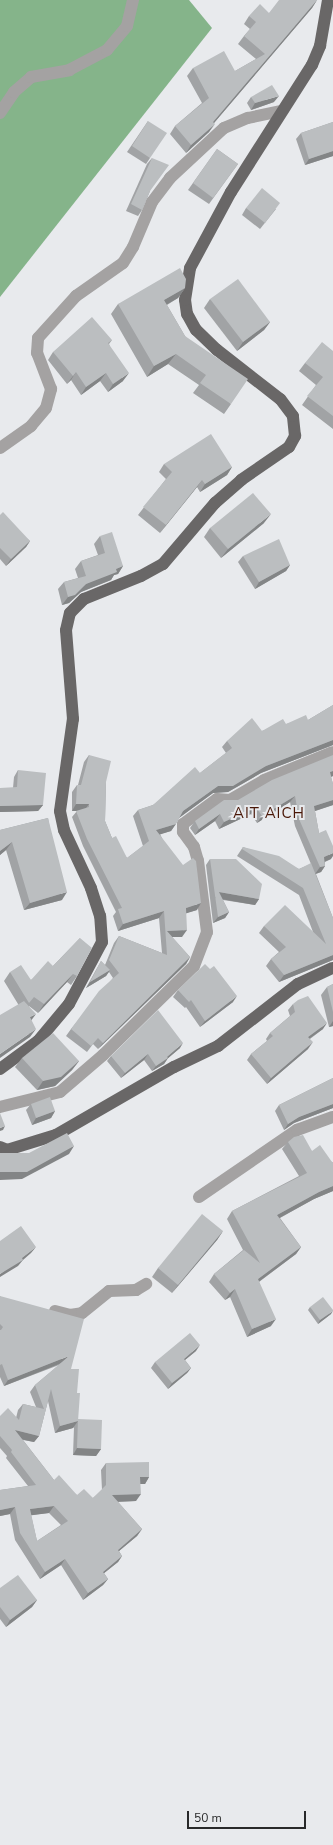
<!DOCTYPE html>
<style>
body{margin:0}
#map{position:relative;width:333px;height:1845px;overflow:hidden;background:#e8eaed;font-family:"Nunito Sans",sans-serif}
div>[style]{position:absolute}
.forest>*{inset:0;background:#85b48a}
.minor>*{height:12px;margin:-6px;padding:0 6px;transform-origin:6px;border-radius:6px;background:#a4a2a2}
.major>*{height:12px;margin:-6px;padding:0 6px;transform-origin:6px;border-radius:6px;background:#696767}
.wall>*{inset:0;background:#a1a3a5}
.shaded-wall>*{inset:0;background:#838586}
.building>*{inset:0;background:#bbbec0}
span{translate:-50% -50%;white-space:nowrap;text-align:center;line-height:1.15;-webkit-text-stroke:4px #e8eaed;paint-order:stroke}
.quarter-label{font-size:15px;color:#491707;letter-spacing:1px}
.scale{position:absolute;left:187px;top:1811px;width:119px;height:18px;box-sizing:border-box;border:2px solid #28292a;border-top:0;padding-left:5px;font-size:12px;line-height:14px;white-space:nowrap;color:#28292a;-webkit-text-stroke:3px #e8eaed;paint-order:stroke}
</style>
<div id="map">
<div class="forest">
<div style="clip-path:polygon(0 0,189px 0,212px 28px,0 297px)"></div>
</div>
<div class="minor">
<div style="left:0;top:113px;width:25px;rotate:-56deg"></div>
<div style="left:14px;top:92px;width:23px;rotate:-41deg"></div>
<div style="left:31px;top:77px;width:39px;rotate:-10deg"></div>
<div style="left:69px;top:70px;width:43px;rotate:-27.8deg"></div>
<div style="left:107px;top:50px;width:31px;rotate:-50deg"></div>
<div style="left:127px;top:26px;width:27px;rotate:-77deg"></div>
<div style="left:0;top:448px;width:38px;rotate:-35deg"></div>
<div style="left:31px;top:426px;width:23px;rotate:-50deg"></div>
<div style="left:46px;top:408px;width:20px;rotate:-75deg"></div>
<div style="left:51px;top:389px;width:39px;rotate:-111deg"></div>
<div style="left:37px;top:353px;width:15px;rotate:-86deg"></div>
<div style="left:38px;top:338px;width:57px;rotate:-47.9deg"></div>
<div style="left:76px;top:296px;width:57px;rotate:-35.1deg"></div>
<div style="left:123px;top:263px;width:19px;rotate:-58deg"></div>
<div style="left:133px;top:247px;width:49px;rotate:-67.1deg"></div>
<div style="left:152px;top:202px;width:30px;rotate:-53deg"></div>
<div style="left:170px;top:178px;width:74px;rotate:-42.8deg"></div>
<div style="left:224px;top:128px;width:26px;rotate:-23deg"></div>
<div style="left:248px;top:118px;width:33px;rotate:-12deg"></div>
<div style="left:0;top:1107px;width:62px;rotate:-14deg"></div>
<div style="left:60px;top:1092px;width:57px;rotate:-40.7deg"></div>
<div style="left:103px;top:1055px;width:127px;rotate:-44.4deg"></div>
<div style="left:194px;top:966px;width:36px;rotate:-69deg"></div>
<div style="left:207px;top:932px;width:72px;rotate:-97.2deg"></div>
<div style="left:198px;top:861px;width:15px;rotate:-106deg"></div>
<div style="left:194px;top:847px;width:19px;rotate:-126deg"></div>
<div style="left:183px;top:832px;width:8px;rotate:-90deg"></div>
<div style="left:183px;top:824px;width:42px;rotate:-36.3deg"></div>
<div style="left:217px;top:799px;width:13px;rotate:4deg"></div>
<div style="left:230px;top:800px;width:39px;rotate:-30deg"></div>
<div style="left:264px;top:780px;width:74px;rotate:-22.1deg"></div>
<div style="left:199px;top:1197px;width:119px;rotate:-34.4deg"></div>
<div style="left:297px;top:1130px;width:38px;rotate:-20deg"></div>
<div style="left:55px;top:1311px;width:16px;rotate:15deg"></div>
<div style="left:70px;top:1315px;width:12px;rotate:-9deg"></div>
<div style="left:82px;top:1313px;width:35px;rotate:-39deg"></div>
<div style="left:109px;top:1291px;width:27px;rotate:-2deg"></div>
<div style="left:136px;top:1290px;width:12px;rotate:-31deg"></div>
</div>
<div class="major">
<div style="left:0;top:1069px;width:47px;rotate:-36.4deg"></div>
<div style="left:38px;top:1041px;width:48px;rotate:-50deg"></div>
<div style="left:69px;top:1004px;width:70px;rotate:-62deg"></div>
<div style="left:102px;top:942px;width:26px;rotate:-94deg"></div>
<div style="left:100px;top:916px;width:29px;rotate:-108deg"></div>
<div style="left:91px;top:888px;width:64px;rotate:-115deg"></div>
<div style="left:64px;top:830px;width:19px;rotate:-102deg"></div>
<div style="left:60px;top:811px;width:93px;rotate:-82deg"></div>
<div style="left:73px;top:719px;width:89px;rotate:-94.5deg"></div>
<div style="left:66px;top:630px;width:17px;rotate:-77deg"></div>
<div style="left:70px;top:613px;width:20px;rotate:-45deg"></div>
<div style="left:84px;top:599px;width:61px;rotate:-22deg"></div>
<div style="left:141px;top:576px;width:25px;rotate:-29deg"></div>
<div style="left:163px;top:564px;width:80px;rotate:-49.6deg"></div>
<div style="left:215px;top:503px;width:35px;rotate:-41deg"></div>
<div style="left:241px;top:480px;width:58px;rotate:-34.5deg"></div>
<div style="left:289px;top:447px;width:13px;rotate:-61deg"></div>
<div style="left:295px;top:436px;width:20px;rotate:-96deg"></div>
<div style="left:293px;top:416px;width:21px;rotate:-127deg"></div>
<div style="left:280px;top:399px;width:80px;rotate:-142.1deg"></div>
<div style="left:217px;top:350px;width:29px;rotate:-136deg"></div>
<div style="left:196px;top:330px;width:18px;rotate:-119deg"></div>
<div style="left:187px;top:314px;width:14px;rotate:-98deg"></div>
<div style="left:185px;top:300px;width:32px;rotate:-81deg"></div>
<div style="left:190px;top:268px;width:86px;rotate:-61.7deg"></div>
<div style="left:231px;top:192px;width:151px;rotate:-57.5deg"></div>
<div style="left:312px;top:65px;width:21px;rotate:-67deg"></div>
<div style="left:320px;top:46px;width:47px;rotate:-80.1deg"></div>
<div style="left:0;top:1147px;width:8px;rotate:23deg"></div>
<div style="left:7px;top:1150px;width:51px;rotate:-17deg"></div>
<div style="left:56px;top:1135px;width:136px;rotate:-30deg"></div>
<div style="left:174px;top:1067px;width:49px;rotate:-25.5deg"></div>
<div style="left:218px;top:1046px;width:101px;rotate:-37.8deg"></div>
<div style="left:298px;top:984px;width:38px;rotate:-25deg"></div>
</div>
<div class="wall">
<div style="clip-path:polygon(317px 0,312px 8px,214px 123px,209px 132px,186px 153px,170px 134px,175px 126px,202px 103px,187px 76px,193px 68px,235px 71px,256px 59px,238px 44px,244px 36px,250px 29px,244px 24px,249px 16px,269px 13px)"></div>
<div style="clip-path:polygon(251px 97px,274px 102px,251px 110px,247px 103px)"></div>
<div style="clip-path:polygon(148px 121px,150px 158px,146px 164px,127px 152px)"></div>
<div style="clip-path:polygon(333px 122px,333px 156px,305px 165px,296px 139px,301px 133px)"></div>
<div style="clip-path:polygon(217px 149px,238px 164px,209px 204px,188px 190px)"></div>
<div style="clip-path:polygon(152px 158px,150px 191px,142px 210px,138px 216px,126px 211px,147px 164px)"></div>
<div style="clip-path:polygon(246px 208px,276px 209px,260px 229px,242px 215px)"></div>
<div style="clip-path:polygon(185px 288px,178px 298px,167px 305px,185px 336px,231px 404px,224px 414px,193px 393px,199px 385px,168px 364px,147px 377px,111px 314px,118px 304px)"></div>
<div style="clip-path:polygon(210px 299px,270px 322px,264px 330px,237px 351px,204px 308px)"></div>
<div style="clip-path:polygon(112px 340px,109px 344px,123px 381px,108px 392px,100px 381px,81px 395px,71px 380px,67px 384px,48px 360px,53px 352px)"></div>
<div style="clip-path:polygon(333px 351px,333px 429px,302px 405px,316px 385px,299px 371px,305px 363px)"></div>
<div style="clip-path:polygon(164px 464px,232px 467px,227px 475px,200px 492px,197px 487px,160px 533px,138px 515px,166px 479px,159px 472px)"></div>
<div style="clip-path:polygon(0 515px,30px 541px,26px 547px,6px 566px,0 559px)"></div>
<div style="clip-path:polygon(264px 523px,221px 558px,204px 537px,210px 528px)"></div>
<div style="clip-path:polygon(100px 536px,123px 566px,118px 574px,114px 575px,111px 580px,81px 592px,69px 603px,62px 605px,58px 589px,64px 582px,78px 578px,75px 569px,81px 561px,98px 555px,94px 544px)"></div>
<div style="clip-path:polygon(243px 556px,290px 565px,286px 571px,255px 589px,238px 562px)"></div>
<div style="clip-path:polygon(333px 705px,333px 745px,261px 773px,228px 792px,213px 793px,180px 817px,171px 831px,160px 834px,197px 910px,186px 913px,182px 937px,172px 937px,190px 957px,186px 964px,98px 1049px,93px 1044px,87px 1052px,66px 1036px,71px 1029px,113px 978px,109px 972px,106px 976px,86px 988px,97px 968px,101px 961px,105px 965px,114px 943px,119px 936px,162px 953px,159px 918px,118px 931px,113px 916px,116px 912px,83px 846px,72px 817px,77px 811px,72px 811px,72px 792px,77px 785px,78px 785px,84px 762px,89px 755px,106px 782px,105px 821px,112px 838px,127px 858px,143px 846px,133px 816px,138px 810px,153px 805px,200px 773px,226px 753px,222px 747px,227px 741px,286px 724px,308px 720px)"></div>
<div style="clip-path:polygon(333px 755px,333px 776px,331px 777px,333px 784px,333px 805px,315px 811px,319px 833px,331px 859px,325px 862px,325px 866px,321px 872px,316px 874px,333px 918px,333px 960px,279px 982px,266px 966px,271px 959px,279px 952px,259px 933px,264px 926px,313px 932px,299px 895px,237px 856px,243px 847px,299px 869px,311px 864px,295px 826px,290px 802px,257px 823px,251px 814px,219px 829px,215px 821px,195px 835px,190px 828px,195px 821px,238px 800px)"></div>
<div style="clip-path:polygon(18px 770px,43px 805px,38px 811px,0 812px,0 788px,13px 788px,14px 777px)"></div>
<div style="clip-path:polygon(48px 818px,62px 900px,24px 910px,6px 850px,0 855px,0 830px)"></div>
<div style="clip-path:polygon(210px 859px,259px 899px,255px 905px,223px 900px,229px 912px,225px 918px,213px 923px,206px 865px)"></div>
<div style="clip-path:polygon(80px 938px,77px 976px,71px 985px,67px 982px,38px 1013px,29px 1006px,31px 1020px,30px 1037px,18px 1004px,4px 981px,10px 972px,31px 980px,53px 966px)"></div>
<div style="clip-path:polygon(333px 984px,333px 1026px,329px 1027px,321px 995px,327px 987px)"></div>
<div style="clip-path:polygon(178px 990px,233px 1002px,200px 1027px,186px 1007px,185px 1008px,173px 997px)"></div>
<div style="clip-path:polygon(293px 1004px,323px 1029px,310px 1039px,308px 1049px,267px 1084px,247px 1060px,251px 1054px,267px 1041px,266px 1039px,270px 1033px,290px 1016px,288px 1010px)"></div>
<div style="clip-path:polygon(180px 1048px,168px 1058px,164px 1064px,152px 1071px,144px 1060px,121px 1078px,107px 1061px,111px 1056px)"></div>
<div style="clip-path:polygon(22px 1058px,79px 1061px,72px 1070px,55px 1086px,37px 1090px,15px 1067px)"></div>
<div style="clip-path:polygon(333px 1078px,333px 1108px,294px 1123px,284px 1130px,275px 1111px,279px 1105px)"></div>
<div style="clip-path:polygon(31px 1104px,55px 1111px,51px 1118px,32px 1125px,26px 1110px)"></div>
<div style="clip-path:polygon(288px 1142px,312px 1151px,332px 1162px,333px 1162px,333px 1191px,314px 1199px,280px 1218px,301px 1247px,296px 1254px,259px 1282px,271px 1326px,247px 1337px,230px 1297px,225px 1300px,209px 1282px,214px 1274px,243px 1250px,227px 1219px,232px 1211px,299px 1176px,282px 1149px)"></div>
<div style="clip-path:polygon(223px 1231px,217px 1240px,172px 1293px,152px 1277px,158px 1268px)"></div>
<div style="clip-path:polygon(evenodd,0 1296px,71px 1369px,77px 1393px,78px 1420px,101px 1449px,96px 1456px,73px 1455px,74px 1427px,73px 1428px,55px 1433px,48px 1401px,39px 1436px,34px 1442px,23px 1440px,54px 1480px,77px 1495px,93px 1498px,102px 1490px,101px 1470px,106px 1463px,149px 1477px,145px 1484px,140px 1484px,136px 1501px,118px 1502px,142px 1529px,137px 1536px,119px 1551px,122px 1556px,118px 1562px,104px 1573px,108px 1579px,103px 1585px,83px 1600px,61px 1565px,40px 1579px,15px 1540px,10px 1514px,0 1516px,0 1490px,28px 1486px,6px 1458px,7px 1456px,0 1448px,0 1416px,16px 1418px,18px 1410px,23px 1404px,36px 1407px,30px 1392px,35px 1385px,59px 1365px,4px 1386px,0 1377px,0 1296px,49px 1513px,61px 1525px,37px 1541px,31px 1515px,49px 1513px)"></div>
<div style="clip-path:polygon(310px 1307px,331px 1314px,318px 1324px,308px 1310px)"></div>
<div style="clip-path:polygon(196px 1351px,185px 1360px,191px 1368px,187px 1373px,168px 1389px,151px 1368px,155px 1362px)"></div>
<div style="clip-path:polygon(0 1588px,37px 1600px,32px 1607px,6px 1627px,0 1619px)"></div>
</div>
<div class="shaded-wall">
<div style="clip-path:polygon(317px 0,312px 8px,208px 130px,213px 122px)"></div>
<div style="clip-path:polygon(279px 96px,274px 102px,251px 110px,255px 103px)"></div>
<div style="clip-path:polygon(215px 124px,209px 132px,186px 153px,191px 145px)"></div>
<div style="clip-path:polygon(333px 151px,333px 156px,305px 165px,309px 159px)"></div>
<div style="clip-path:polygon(185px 288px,178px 298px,157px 310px,164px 300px)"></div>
<div style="clip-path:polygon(270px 322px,264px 330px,237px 351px,243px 342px)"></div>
<div style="clip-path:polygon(176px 354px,168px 364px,147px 377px,154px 366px)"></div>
<div style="clip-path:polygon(76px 372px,71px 380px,67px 384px)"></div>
<div style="clip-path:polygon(106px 373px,100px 381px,81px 395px,86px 387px)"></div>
<div style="clip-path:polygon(129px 373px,123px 381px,108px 392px,113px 384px)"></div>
<div style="clip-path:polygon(232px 467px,227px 475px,200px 492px,205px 484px)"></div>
<div style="clip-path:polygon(202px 480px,197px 487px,160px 533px,166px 525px)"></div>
<div style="clip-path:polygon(271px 514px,264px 523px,221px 558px,228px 549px)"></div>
<div style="clip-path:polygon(30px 541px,26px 547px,6px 566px,11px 559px)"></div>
<div style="clip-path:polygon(290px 565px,286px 571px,255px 589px,259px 582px)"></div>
<div style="clip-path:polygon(123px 566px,118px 574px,114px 575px,111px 580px,81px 592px,69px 603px,62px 605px,68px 597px,86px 584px,116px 569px)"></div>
<div style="clip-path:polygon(333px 740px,333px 745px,261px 773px,228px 792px,213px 793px,179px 818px,183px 811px,218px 786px,266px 766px)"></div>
<div style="clip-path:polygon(333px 771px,333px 776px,325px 779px,330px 772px)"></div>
<div style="clip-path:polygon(295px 796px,290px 802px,257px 823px,262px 816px)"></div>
<div style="clip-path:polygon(333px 800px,333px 805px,309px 813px,314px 806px)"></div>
<div style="clip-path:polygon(76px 804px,89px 804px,84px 811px,72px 811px)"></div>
<div style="clip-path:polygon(43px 805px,38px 811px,0 812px,0 806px)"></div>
<div style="clip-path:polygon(256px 807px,251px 814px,219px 829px,224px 822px)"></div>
<div style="clip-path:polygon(220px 814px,215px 821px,195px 835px,199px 829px)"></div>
<div style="clip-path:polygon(176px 824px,171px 831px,152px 837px,156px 830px)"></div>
<div style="clip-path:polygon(12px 842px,6px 850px,0 855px,0 851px)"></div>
<div style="clip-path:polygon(333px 853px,333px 856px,331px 859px,319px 864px,324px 857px)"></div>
<div style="clip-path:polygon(325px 866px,321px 872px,315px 874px,320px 867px)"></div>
<div style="clip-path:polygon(67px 892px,62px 900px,24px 910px,30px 903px)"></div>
<div style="clip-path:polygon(219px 892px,259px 899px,255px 905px,215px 898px)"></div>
<div style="clip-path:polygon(201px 903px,197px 910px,181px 915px,186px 908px)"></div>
<div style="clip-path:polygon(164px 911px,159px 918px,118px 931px,123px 924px)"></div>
<div style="clip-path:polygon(229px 912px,225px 918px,213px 923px,218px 917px)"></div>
<div style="clip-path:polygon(187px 930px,182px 937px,166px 937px,167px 931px)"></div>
<div style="clip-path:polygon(333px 955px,333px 960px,279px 982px,284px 975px)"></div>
<div style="clip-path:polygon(190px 957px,186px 964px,98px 1049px,103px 1043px)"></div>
<div style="clip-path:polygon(110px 970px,106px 976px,86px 988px,90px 982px)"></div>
<div style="clip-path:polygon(73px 974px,67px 982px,38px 1013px,44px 1004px)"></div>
<div style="clip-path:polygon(237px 996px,233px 1002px,200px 1027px,205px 1021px)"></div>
<div style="clip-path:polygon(36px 1014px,30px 1022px,30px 1017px)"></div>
<div style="clip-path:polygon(333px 1021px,333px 1026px,329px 1027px)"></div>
<div style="clip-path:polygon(327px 1023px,323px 1029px,303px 1043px,308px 1037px)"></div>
<div style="clip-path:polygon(36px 1029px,30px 1037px,0 1058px,0 1054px)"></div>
<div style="clip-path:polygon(313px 1042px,308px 1049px,267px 1084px,271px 1078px)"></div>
<div style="clip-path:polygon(183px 1043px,180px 1048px,166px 1060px,168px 1058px,164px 1064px,152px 1071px,156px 1066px)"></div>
<div style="clip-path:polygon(148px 1054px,144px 1060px,121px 1078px,125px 1073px)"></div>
<div style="clip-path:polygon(79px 1061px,72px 1070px,55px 1086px,37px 1090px,43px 1081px)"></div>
<div style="clip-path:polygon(333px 1104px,333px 1108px,294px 1123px,284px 1130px,288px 1124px,299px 1117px)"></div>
<div style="clip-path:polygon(55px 1111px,51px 1118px,32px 1125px,36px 1118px)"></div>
<div style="clip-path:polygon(5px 1126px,3px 1130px,0 1131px,0 1128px)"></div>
<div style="clip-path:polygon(74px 1146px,69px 1154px,22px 1179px,0 1180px,0 1172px)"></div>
<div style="clip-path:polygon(333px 1186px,333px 1191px,314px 1199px,272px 1222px,277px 1215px,319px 1192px)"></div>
<div style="clip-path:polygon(223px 1231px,217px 1240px,172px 1293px,178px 1285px)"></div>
<div style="clip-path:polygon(36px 1247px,31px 1253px,23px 1260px,18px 1266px,0 1277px,0 1274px)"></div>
<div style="clip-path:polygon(301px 1247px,296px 1254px,253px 1286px,258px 1279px)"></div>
<div style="clip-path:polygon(235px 1289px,230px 1297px,225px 1300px,230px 1293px)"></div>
<div style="clip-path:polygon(333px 1311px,331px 1314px,318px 1324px,320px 1320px)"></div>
<div style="clip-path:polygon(276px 1319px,271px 1326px,247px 1337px,252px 1329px)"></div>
<div style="clip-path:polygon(200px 1345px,196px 1351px,180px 1364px,184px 1359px)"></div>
<div style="clip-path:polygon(69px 1356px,64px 1362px,4px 1386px,8px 1380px)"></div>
<div style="clip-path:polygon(191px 1368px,187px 1373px,168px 1389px,172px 1383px)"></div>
<div style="clip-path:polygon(78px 1421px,73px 1428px,55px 1433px,60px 1426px)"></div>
<div style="clip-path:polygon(15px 1430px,39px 1436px,34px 1442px,11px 1437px)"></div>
<div style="clip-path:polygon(77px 1448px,101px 1449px,96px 1456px,73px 1455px)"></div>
<div style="clip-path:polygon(140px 1477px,149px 1477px,145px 1484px,136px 1484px)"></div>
<div style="clip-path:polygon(141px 1494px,136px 1501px,108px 1502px,112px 1495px)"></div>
<div style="clip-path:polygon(54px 1506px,49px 1513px,26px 1516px,30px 1509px)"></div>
<div style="clip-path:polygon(15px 1507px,10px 1514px,0 1516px,0 1510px)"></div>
<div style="clip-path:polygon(142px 1529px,137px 1536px,113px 1556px,118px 1550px)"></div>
<div style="clip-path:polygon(122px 1556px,118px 1562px,98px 1578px,103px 1572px)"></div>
<div style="clip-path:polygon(65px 1559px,61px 1565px,40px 1579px,45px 1572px)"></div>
<div style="clip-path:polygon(108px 1579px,103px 1585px,83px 1600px,88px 1593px)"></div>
<div style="clip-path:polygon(37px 1600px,32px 1607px,6px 1627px,10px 1620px)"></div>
</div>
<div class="building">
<div style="clip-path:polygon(279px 0,317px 0,213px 122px,215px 124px,191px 145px,175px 126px,209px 98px,193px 68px,224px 51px,235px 71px,265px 54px,244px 36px,256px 22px,249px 16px,260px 4px,269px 13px)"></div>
<div style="clip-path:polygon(272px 85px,279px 96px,255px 103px,251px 97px)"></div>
<div style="clip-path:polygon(148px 121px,167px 133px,150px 158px,132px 146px)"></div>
<div style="clip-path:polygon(333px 122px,333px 151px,309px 159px,301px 133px)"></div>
<div style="clip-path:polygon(217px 149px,238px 164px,213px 198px,193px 183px)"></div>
<div style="clip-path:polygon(152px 158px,169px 165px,150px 191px,142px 210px,131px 204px)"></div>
<div style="clip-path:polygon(262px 188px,280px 203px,265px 223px,246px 208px)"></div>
<div style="clip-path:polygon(180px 268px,186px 279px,185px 288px,164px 300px,185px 336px,248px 379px,231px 404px,200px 383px,206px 375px,176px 354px,154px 366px,118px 304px)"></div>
<div style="clip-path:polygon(238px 279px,270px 322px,243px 342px,210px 299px)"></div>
<div style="clip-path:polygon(92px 317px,112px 340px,108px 343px,129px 373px,113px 384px,106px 373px,86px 387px,76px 372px,73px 376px,53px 352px)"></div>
<div style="clip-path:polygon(322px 342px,333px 351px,333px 416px,307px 396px,323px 377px,305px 363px)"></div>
<div style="clip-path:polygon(211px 434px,232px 467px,205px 484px,202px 480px,166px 525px,143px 507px,172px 472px,164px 464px)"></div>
<div style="clip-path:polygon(253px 493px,271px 514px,228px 549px,210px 528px)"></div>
<div style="clip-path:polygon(3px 512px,30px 541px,11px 559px,0 548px,0 515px)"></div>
<div style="clip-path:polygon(112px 532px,123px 566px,116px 569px,117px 572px,86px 584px,75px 595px,68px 597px,64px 582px,86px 576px,81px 561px,105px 553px,100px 536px)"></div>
<div style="clip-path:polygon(279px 539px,290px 565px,259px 582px,243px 556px)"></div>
<div style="clip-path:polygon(333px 705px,333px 740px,266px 766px,233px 786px,218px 786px,183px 811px,176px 824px,156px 830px,183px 865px,193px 858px,196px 861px,201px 903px,186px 908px,187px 930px,167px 931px,190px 957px,103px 1043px,98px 1038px,91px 1046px,71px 1029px,99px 991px,119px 973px,109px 960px,119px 936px,167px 955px,164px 911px,123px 924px,118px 909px,122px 908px,87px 839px,76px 811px,89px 807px,89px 804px,76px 804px,77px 785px,81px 785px,89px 755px,111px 761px,106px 782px,105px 821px,112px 838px,116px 836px,127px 858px,149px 841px,138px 810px,153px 805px,195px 767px,200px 773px,232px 748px,227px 741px,252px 718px,262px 731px,283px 719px,286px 724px,306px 715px,308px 720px)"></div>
<div style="clip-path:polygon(333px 755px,333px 771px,330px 772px,333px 784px,333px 800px,314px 806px,319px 833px,326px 830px,333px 846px,333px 853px,324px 857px,325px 866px,320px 867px,299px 819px,295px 796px,262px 816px,256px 807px,224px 822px,220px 814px,199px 829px,195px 821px,224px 800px,238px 800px,272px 780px)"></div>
<div style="clip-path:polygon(18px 770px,46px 773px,43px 805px,0 806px,0 788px,17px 787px)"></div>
<div style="clip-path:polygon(48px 818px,67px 892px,30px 903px,12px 842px,0 851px,0 830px)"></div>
<div style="clip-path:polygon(243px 847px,279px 856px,299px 869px,311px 863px,333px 918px,333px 955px,284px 975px,271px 959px,286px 947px,264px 926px,285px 905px,326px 944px,303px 888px,242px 849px)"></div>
<div style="clip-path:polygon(210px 859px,236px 859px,262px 884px,259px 899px,219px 892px,229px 912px,218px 917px)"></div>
<div style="clip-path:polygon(80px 938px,92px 948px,77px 976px,73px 974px,44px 1004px,34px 997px,29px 1003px,10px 972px,21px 965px,31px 980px,48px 961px,53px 966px)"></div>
<div style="clip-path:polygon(101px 961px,110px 970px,90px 982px)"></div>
<div style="clip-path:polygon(205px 964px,210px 969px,214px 966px,237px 996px,205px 1021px,191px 1000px,189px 1002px,178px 990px)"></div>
<div style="clip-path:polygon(333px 984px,333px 1012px,327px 987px)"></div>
<div style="clip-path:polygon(308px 996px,327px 1023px,308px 1037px,313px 1042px,271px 1078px,251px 1054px,273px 1036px,270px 1033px,295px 1012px,293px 1004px,298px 1000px)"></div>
<div style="clip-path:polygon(24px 1001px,36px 1014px,30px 1017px,36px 1029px,0 1054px,0 1015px)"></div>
<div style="clip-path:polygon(158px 1010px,183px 1043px,167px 1057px,168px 1058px,156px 1066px,148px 1054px,125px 1073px,111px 1056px)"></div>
<div style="clip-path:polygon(53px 1033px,79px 1061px,61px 1077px,43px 1081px,22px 1058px)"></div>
<div style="clip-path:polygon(333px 1078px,333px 1104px,299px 1117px,288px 1124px,279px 1105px)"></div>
<div style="clip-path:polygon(50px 1097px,55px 1111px,36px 1118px,31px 1104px)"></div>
<div style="clip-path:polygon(0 1113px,5px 1126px,0 1128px)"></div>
<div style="clip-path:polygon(67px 1133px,74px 1146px,27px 1172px,0 1172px,0 1153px,29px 1153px)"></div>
<div style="clip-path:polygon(303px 1135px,312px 1151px,320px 1145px,332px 1162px,333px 1162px,333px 1186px,319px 1192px,277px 1215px,301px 1247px,258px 1279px,276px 1319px,252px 1329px,235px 1289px,230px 1293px,214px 1274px,244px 1250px,260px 1263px,232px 1211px,307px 1173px,288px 1142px,294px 1137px)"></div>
<div style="clip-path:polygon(202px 1214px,223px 1231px,178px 1285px,158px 1268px)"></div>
<div style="clip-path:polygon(21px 1226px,36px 1247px,22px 1258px,23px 1260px,0 1274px,0 1241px)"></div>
<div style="clip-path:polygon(evenodd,0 1296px,84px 1319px,71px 1369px,79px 1369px,77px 1393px,80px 1393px,78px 1421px,60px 1426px,51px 1389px,39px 1436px,15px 1430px,54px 1480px,59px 1475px,77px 1495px,84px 1489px,93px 1498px,106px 1485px,106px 1463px,149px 1462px,149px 1477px,140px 1477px,141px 1494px,112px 1495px,142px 1529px,118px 1550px,122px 1556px,103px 1572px,108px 1579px,88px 1593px,65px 1559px,45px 1572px,20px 1533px,15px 1507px,0 1510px,0 1490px,36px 1485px,11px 1452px,12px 1450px,0 1436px,0 1416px,8px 1408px,19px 1420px,23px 1404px,44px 1409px,35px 1385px,69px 1356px,8px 1380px,2px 1364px,0 1365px,0 1330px,1px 1330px,3px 1327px,0 1324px,0 1296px,54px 1506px,68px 1521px,37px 1541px,30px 1509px,54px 1506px)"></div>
<div style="clip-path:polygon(323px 1297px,333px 1310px,333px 1311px,320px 1320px,310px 1307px)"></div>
<div style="clip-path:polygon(190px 1333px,200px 1345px,184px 1359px,191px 1368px,172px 1383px,155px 1362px)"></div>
<div style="clip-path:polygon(78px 1419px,102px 1420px,101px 1449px,77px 1448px)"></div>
<div style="clip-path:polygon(18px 1575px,37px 1600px,10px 1620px,0 1607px,0 1588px)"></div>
</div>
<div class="quarter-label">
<span style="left:269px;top:814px">AIT AICH</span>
</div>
<div class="scale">50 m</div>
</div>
